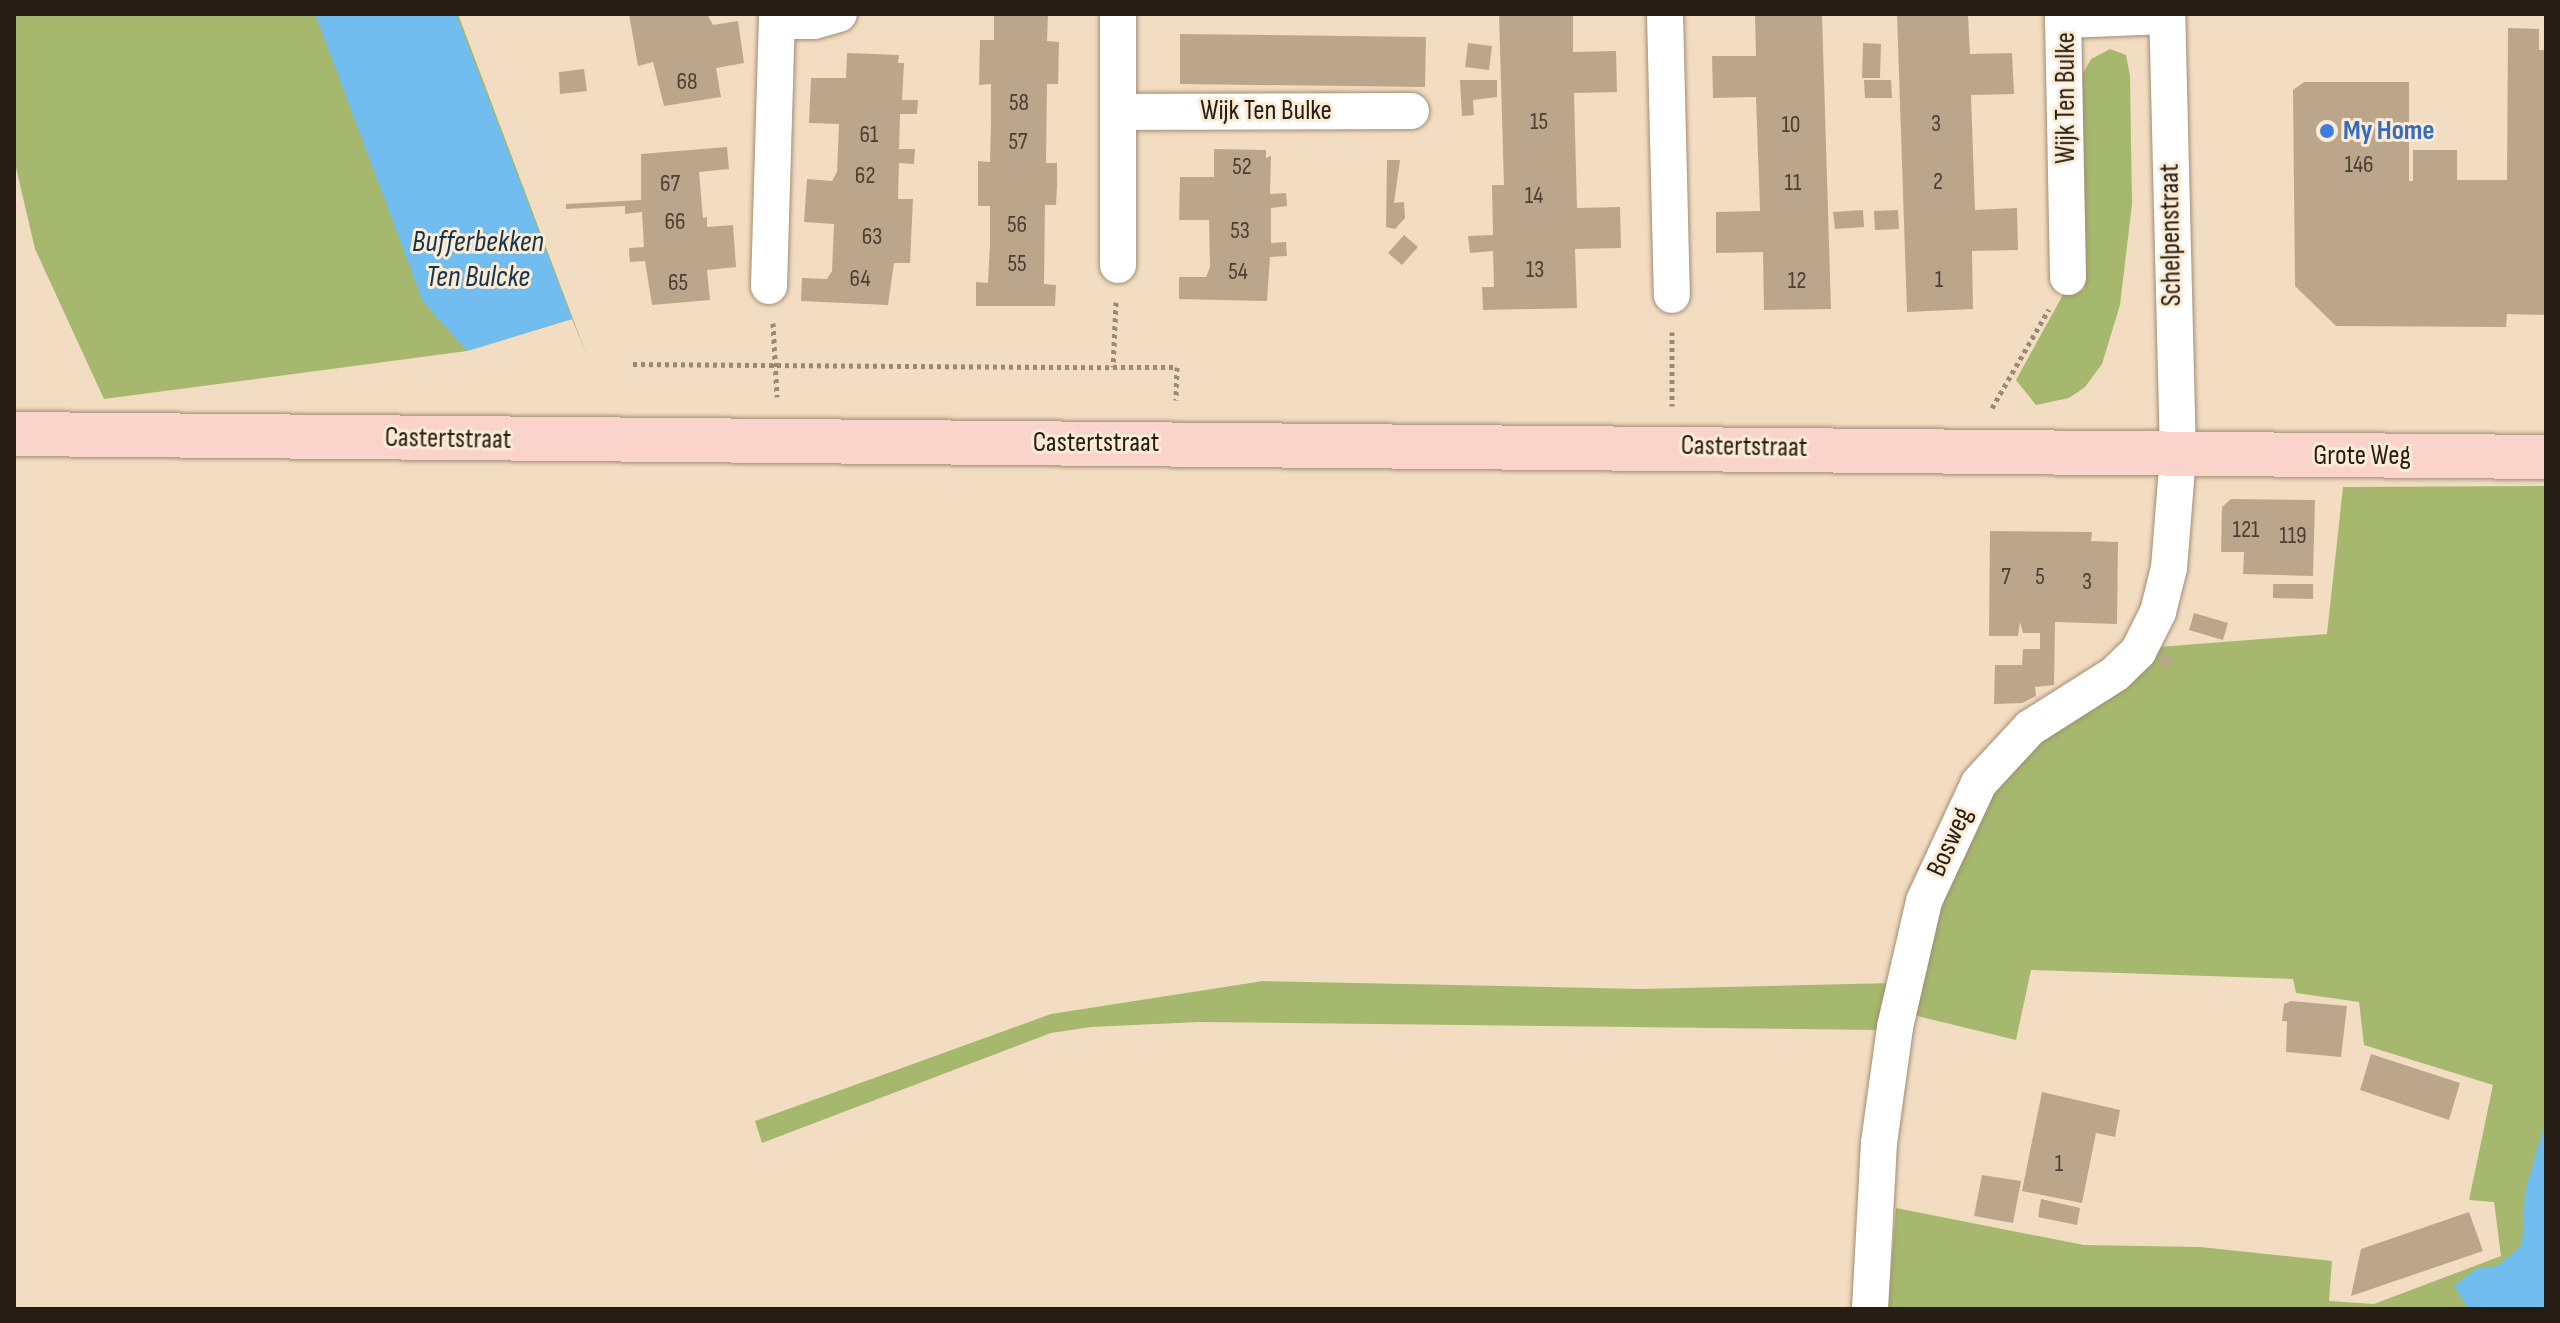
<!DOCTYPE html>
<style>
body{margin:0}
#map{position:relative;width:2560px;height:1323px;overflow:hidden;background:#f3ddc2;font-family:"Sofia Sans Condensed",sans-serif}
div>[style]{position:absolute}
.green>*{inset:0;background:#a5b86d}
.water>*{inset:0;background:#71bdf0}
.building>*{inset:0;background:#bba68c}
.path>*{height:5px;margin-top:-2.5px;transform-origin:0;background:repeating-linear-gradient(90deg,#998976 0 4px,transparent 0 8px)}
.roads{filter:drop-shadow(0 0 2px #a18d74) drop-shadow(0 0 2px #a18d74)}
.street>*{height:36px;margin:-18px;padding:0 18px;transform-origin:18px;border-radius:18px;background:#fff}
.secondary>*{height:44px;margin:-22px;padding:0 22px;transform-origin:22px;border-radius:22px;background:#fad4ca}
.dots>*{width:22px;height:22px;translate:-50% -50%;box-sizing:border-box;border:4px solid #fcebd5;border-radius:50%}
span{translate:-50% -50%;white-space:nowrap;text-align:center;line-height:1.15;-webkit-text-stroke:6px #fcebd5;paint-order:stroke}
.number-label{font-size:24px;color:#4a3f32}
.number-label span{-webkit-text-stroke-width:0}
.street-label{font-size:28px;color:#251d14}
.shop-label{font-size:28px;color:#366cbe;font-weight:700}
.left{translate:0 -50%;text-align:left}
.water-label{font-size:30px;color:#14354b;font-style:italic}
.frame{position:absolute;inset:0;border:16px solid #251d14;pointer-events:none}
</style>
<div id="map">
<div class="green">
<div style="clip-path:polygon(14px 14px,458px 14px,587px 356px,572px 319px,467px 351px,104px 399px,35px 249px,14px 159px)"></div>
<div style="clip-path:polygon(2110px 49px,2126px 55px,2130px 76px,2132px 204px,2120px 305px,2102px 364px,2085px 387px,2069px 398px,2036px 405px,2016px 380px,2065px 291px,2084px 290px,2081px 77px,2091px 59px)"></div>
<div style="clip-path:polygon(2546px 486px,2546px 1309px,1888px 1309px,1896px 1208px,2084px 1245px,2200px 1247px,2332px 1261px,2329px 1301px,2374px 1304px,2501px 1256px,2494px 1202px,2469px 1200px,2493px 1085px,2364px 1045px,2359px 1002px,2296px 993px,2293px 979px,2031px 970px,2016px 1040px,1909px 1014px,1952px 859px,2011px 765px,2158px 647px,2327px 634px,2343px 487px)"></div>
<div style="clip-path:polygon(1263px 981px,1642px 989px,1891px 983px,1878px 1030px,1199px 1022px,1091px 1027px,1051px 1033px,762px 1143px,755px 1121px,1051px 1014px)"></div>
</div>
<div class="water">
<div style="clip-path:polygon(315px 14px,456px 14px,572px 319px,467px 351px,423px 302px)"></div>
<div style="clip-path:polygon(2546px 1119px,2546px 1309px,2468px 1309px,2454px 1286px,2476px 1269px,2498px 1266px,2522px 1245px,2525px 1192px)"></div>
</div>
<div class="building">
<div style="clip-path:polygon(629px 14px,707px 14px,713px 25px,738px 21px,744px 63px,716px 68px,721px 97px,664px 106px,653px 62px,638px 66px)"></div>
<div style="clip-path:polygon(994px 14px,1048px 14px,1047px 41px,1059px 42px,1058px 84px,1047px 84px,1046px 163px,1057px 163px,1057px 186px,1056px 205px,1045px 205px,1044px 284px,1056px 285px,1055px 306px,976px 306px,976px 282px,988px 283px,990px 244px,990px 206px,978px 206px,978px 161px,990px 162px,991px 122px,991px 84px,979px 85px,980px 40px,994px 40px)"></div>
<div style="clip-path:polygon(1499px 14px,1573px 14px,1573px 52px,1616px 51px,1617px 92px,1574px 93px,1577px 208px,1620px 207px,1621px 248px,1575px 249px,1577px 308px,1483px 310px,1482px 287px,1494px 287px,1493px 251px,1470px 253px,1468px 236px,1493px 235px,1492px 185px,1504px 185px)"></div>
<div style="clip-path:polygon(1755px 14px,1822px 14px,1831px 309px,1764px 310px,1763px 252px,1716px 253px,1716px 212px,1760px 211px,1756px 97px,1713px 98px,1712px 56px,1756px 56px)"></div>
<div style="clip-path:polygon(1897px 14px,1968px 14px,1970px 54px,2012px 53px,2014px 94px,1971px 95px,1975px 210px,2017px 208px,2018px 250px,1972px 251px,1973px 309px,1907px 312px)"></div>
<div style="clip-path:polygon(2508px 28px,2539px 29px,2539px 50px,2546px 50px,2546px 315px,2507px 314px,2506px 327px,2336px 326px,2295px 286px,2293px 90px,2304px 82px,2409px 82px,2409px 181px,2413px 181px,2413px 150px,2457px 150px,2457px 180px,2507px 180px)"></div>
<div style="clip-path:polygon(1180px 34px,1426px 37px,1425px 87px,1180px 84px)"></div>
<div style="clip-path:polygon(1468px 43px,1492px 46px,1489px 70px,1465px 67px)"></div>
<div style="clip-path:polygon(1863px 43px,1881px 44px,1880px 78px,1862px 78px)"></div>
<div style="clip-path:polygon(847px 53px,899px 55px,898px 63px,904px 63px,902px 100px,918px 100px,917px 114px,900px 114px,899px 149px,915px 149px,914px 164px,899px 163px,898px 199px,913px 199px,910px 263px,894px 263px,888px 305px,801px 301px,802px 278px,827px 279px,832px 271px,834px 224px,804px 222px,807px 179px,832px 181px,837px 172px,839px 124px,809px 123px,811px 78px,846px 78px)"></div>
<div style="clip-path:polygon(584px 69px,587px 91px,560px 94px,559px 72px)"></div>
<div style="clip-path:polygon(1460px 80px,1497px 80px,1497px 97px,1473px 100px,1474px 115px,1462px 116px)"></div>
<div style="clip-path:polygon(1864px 80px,1891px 80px,1892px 98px,1865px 98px)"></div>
<div style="clip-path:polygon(727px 147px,729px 169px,699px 172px,703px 218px,707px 217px,707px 227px,733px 225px,736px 267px,707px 270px,710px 300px,652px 305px,645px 261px,630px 262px,629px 253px,629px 248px,644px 247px,642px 212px,625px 214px,625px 206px,566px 209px,566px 204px,641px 200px,641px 154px)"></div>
<div style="clip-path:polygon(1214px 149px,1266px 150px,1266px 158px,1271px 156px,1270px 194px,1286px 193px,1287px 206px,1271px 208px,1271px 243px,1286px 242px,1287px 256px,1270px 257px,1267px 301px,1179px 299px,1179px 277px,1206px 277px,1210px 267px,1209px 220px,1179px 220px,1180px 177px,1214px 177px)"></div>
<div style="clip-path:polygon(1387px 160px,1400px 160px,1394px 203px,1404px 202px,1405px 218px,1395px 229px,1386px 227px)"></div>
<div style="clip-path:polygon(1863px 210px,1864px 227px,1835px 229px,1833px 212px)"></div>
<div style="clip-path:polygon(1898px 210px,1899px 229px,1875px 230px,1874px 211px)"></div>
<div style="clip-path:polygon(1404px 235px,1418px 247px,1402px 265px,1388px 253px)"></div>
<div style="clip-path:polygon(2231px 499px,2315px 500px,2313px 576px,2243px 574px,2244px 552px,2221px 552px,2222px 507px)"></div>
<div style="clip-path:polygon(1990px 531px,2092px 532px,2091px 541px,2118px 542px,2117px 624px,2055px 622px,2054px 685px,2035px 687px,2036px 696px,2022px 703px,1994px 704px,1995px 665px,2022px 665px,2023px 649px,2040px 649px,2040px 633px,2023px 633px,2020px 622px,2018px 636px,1989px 636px)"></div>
<div style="clip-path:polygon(2273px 584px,2313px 584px,2313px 599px,2273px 598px)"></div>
<div style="clip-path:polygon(2194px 613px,2228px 623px,2223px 640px,2189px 630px)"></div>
<div style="clip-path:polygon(2166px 653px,2174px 660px,2165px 669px,2158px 662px)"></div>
<div style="clip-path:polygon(2291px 1001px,2347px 1006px,2341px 1057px,2286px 1052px,2287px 1021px,2282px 1021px,2284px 1004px)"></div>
<div style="clip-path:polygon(2371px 1054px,2460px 1083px,2449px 1120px,2360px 1090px)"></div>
<div style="clip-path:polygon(2042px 1092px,2120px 1110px,2115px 1137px,2096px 1133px,2082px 1203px,2022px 1191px)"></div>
<div style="clip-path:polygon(1982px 1175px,2021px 1181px,2013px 1223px,1974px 1216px)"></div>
<div style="clip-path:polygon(2041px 1199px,2080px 1208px,2077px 1225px,2038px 1217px)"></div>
<div style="clip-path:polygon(2469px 1212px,2483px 1251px,2351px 1296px,2361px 1249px)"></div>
</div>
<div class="path">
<div style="left:1116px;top:302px;width:65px;rotate:92.6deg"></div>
<div style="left:1113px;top:367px;width:64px"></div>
<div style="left:1177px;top:367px;width:33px;rotate:92deg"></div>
<div style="left:773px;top:323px;width:74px;rotate:86.9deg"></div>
<div style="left:1672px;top:332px;width:74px;rotate:90deg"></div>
<div style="left:633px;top:364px;width:480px;rotate:0.4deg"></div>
<div style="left:1992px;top:408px;width:114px;rotate:-60.1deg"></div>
</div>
<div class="roads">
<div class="street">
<div style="left:1118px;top:14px;width:251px;rotate:90deg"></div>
<div style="left:1665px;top:14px;width:281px;rotate:88.6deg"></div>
<div style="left:778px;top:21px;width:36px"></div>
<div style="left:814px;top:21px;width:26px;rotate:-16deg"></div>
<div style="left:1121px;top:112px;width:290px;rotate:-0.2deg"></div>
<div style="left:2068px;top:277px;width:257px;rotate:-91.1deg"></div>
<div style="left:2063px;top:20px;width:104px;rotate:-2.2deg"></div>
<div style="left:769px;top:286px;width:272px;rotate:-88.3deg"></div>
<div style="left:1870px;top:1309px;width:166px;rotate:-86.9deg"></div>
<div style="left:1879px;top:1143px;width:117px;rotate:-82.1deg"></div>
<div style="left:1895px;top:1027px;width:129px;rotate:-77deg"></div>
<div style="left:1924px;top:901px;width:130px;rotate:-65deg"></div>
<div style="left:1979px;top:783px;width:75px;rotate:-47.2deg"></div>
<div style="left:2030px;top:728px;width:101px;rotate:-32.4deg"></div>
<div style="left:2115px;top:674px;width:32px;rotate:-44deg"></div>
<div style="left:2138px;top:652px;width:45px;rotate:-63.4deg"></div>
<div style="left:2158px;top:612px;width:45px;rotate:-76deg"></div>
<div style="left:2169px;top:568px;width:113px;rotate:-85.4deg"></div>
<div style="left:2178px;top:455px;width:441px;rotate:-91.4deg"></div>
</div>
<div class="secondary">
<div style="left:14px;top:434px;width:2532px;rotate:0.52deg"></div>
</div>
</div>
<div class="dots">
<div style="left:2327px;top:131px;background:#3f7fe0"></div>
</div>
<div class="number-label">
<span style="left:687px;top:82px">68</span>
<span style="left:1019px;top:103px">58</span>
<span style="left:1539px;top:122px">15</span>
<span style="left:1936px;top:124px">3</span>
<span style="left:1791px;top:125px">10</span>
<span style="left:869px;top:135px">61</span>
<span style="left:1018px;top:142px">57</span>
<span style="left:2359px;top:165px">146</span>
<span style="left:1242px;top:167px">52</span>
<span style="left:865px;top:176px">62</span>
<span style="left:1938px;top:182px">2</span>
<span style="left:1793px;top:183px">11</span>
<span style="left:670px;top:184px">67</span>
<span style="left:1534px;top:196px">14</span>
<span style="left:675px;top:222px">66</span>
<span style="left:1017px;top:225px">56</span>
<span style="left:1240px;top:231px">53</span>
<span style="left:872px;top:237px">63</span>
<span style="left:1017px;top:264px">55</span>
<span style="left:1535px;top:270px">13</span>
<span style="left:1238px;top:272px">54</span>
<span style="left:860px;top:279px">64</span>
<span style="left:1939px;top:280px">1</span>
<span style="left:1797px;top:281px">12</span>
<span style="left:678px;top:283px">65</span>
<span style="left:2246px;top:530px">121</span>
<span style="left:2293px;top:536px">119</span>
<span style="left:2006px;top:577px">7</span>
<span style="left:2040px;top:577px">5</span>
<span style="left:2087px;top:582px">3</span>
<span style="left:2059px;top:1164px">1</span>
</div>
<div class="street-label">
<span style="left:2066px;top:98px;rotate:-90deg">Wijk Ten Bulke</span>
<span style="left:1266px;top:111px">Wijk Ten Bulke</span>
<span style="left:2171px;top:235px;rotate:-91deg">Schelpenstraat</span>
<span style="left:448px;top:439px;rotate:1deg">Castertstraat</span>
<span style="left:1096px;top:443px">Castertstraat</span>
<span style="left:1744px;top:447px;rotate:1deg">Castertstraat</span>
<span style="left:2362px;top:456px">Grote Weg</span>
<span style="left:1950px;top:842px;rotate:-66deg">Bosweg</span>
</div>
<div class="shop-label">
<span class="left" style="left:2343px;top:131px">My Home</span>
</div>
<div class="water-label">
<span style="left:478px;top:259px">Bufferbekken<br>Ten Bulcke</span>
</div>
<div class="frame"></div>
</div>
